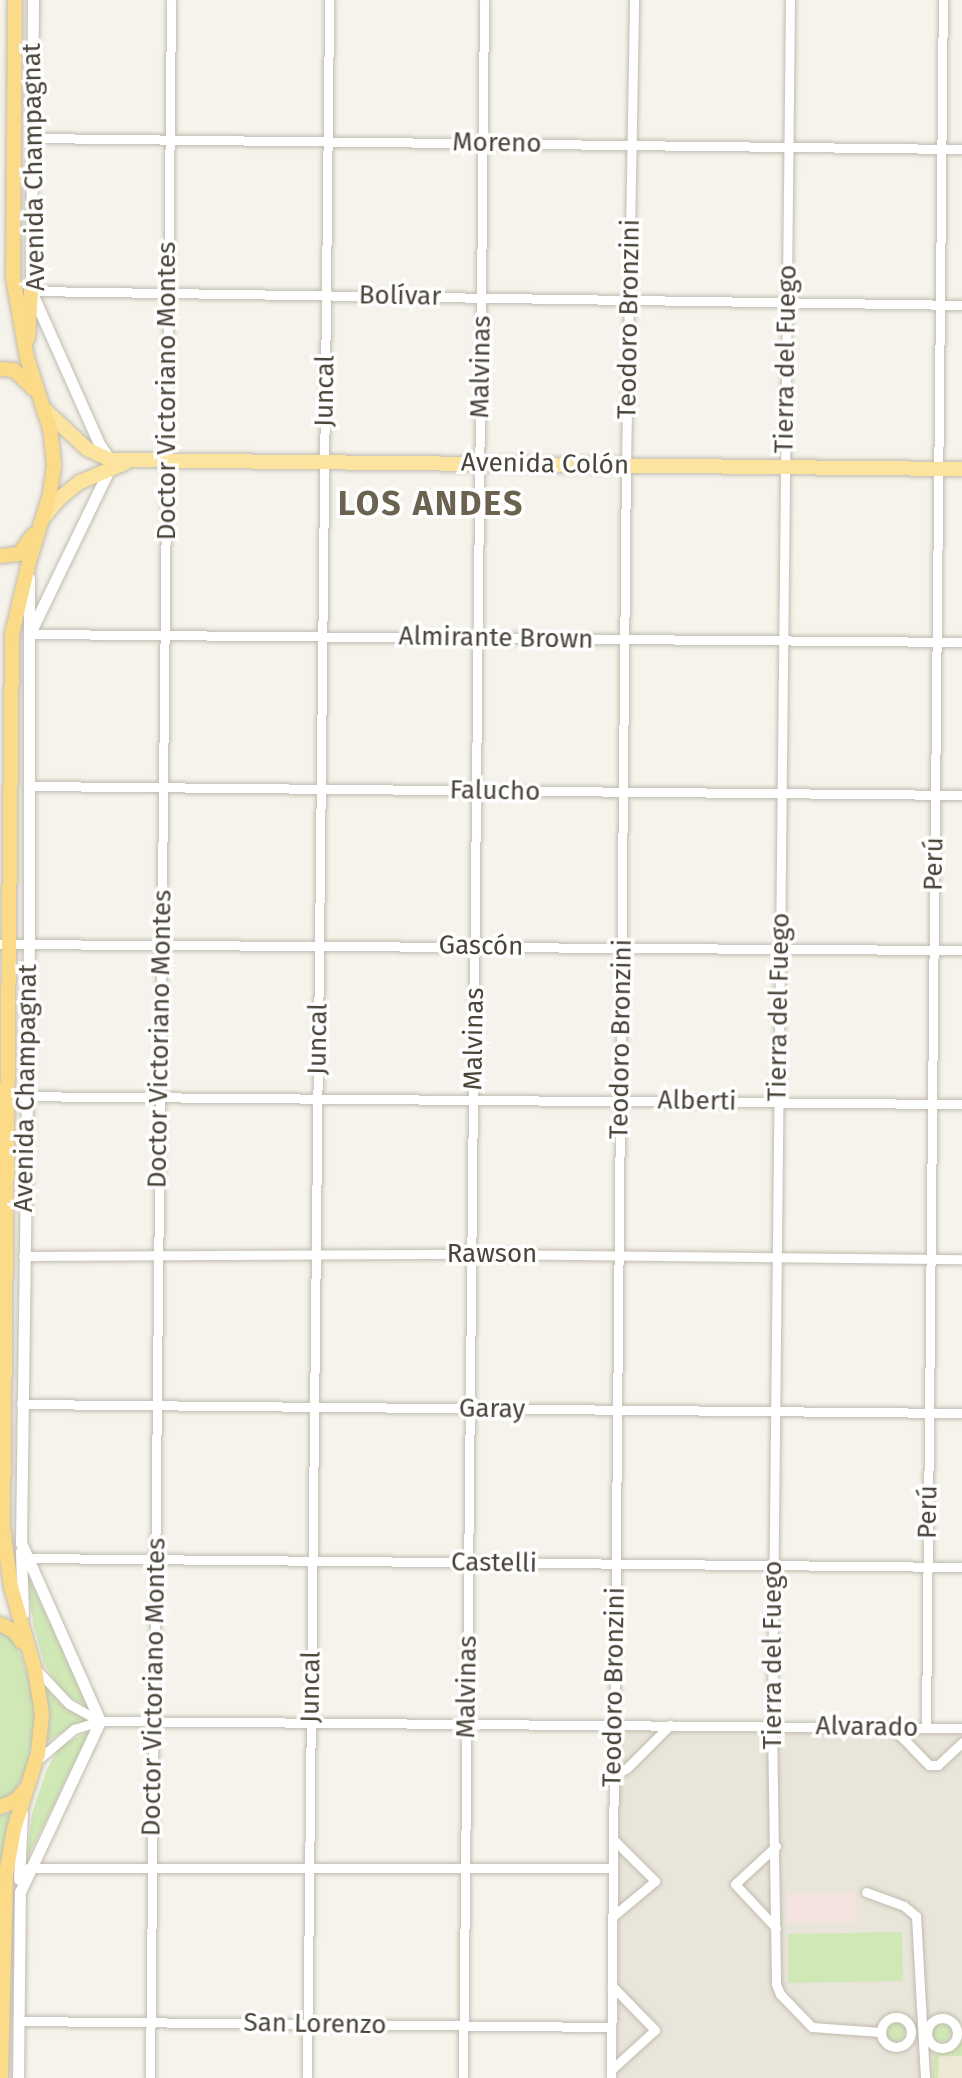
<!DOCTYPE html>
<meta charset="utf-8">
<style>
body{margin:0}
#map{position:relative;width:962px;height:2078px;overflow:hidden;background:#f5f3eb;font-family:"Fira Sans",sans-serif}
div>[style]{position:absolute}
.residential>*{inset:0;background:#e9e5da}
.education>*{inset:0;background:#eee8d6}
.medical>*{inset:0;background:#f5e3e0}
.green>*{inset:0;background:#d0e8b6}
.round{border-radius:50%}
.roads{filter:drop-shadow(0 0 2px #c1bbae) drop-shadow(0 0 2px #c1bbae)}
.minor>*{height:9px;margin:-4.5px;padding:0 4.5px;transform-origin:4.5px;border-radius:4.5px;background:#fff}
.minor>.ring{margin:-4.5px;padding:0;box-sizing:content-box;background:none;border:9px solid #fff;border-radius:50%}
.tertiary>*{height:11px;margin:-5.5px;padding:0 5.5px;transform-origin:5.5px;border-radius:5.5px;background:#fff}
.primary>*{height:14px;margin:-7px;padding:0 7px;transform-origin:7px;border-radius:7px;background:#fce49e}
.trunk>*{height:14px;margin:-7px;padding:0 7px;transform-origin:7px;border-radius:7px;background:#fbda88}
span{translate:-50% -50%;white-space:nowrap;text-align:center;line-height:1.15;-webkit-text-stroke:7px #fff;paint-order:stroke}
.street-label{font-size:26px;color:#4a4439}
.district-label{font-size:34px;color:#6c6250;font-weight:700;letter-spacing:2px}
</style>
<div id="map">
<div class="residential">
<div style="clip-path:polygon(618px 1731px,962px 1734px,962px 2078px,618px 2078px)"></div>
</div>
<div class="education">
<div style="clip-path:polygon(939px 2056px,962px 2056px,962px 2078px,938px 2078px)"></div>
</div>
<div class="medical">
<div style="clip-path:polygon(856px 1893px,857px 1922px,787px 1923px,787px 1894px)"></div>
</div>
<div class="green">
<div style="clip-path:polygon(27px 1574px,90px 1709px,63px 1693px,44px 1664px,33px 1623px)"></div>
<div style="clip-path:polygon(0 1632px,10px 1637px,22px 1657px,33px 1694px,35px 1727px,26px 1772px,15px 1791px,0 1801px)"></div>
<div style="clip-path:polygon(44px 1685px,62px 1705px,91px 1720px,67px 1729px,47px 1742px)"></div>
<div style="clip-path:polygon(91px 1730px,27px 1859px,32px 1813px,47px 1769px,60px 1746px)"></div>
<div style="clip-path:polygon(12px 1812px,8px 1826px,0 1867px,0 1815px)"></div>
<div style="clip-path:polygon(902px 1932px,903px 1981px,788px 1983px,788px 1934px)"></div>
<div class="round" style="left:887px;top:2023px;width:18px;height:18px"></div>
<div class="round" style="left:933px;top:2023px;width:18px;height:18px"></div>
<div style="clip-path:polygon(962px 2040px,962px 2056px,939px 2056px,938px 2078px,932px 2078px,934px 2055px,950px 2051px)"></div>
</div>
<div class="roads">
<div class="minor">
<div style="left:790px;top:0;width:1725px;rotate:90.6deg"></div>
<div style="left:772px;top:1725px;width:259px;rotate:89.1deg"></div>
<div style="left:776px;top:1984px;width:11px;rotate:68deg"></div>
<div style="left:780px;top:1994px;width:46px;rotate:45.9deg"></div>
<div style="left:812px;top:2027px;width:68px;rotate:4.2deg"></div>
<div style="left:32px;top:138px;width:930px;rotate:0.68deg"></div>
<div style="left:31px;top:291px;width:931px;rotate:0.86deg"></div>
<div style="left:30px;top:634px;width:932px;rotate:0.49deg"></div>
<div style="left:28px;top:786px;width:934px;rotate:0.55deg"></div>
<div style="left:0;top:944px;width:962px;rotate:0.36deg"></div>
<div style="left:0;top:1096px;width:962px;rotate:0.48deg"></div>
<div style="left:23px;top:1256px;width:448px;rotate:-0.3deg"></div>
<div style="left:471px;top:1254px;width:491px;rotate:0.6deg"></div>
<div style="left:21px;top:1404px;width:941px;rotate:0.55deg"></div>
<div style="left:27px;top:1558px;width:935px;rotate:0.55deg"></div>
<div style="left:38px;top:1671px;width:45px;rotate:46.8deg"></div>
<div style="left:69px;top:1704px;width:35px;rotate:29deg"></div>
<div style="left:892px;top:1727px;width:53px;rotate:45.8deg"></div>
<div style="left:929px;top:1765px;width:9px"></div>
<div style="left:938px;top:1765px;width:33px;rotate:-43deg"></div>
<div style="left:926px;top:1728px;width:1728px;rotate:-89.44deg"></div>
<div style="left:40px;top:1758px;width:45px;rotate:-40.5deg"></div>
<div style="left:74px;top:1729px;width:27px;rotate:-17deg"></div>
<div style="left:100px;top:1721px;width:862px;rotate:0.47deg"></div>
<div style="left:613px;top:1776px;width:16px;rotate:-30deg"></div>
<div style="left:627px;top:1768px;width:61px;rotate:-45deg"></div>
<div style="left:28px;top:1868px;width:585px"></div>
<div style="left:866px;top:1892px;width:40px;rotate:20.2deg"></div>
<div style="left:904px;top:1906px;width:16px;rotate:40deg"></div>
<div style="left:916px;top:1916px;width:162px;rotate:86.8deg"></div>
<div style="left:612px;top:1917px;width:56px;rotate:-39.9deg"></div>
<div style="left:655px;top:1881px;width:59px;rotate:-135deg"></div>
<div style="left:776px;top:1928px;width:60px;rotate:-133deg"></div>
<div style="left:735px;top:1884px;width:56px;rotate:-42.8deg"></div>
<div class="ring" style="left:881px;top:2017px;width:21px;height:21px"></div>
<div class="ring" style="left:927px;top:2018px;width:21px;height:21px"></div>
<div style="left:18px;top:2021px;width:593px;rotate:0.58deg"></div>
<div style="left:611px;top:2070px;width:59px;rotate:-42.3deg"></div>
<div style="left:655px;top:2030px;width:62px;rotate:-134.3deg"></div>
<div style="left:150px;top:2078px;width:2078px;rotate:-89.42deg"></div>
<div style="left:307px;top:2078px;width:2078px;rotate:-89.39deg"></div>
<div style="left:463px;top:2078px;width:2078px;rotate:-89.42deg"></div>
<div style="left:611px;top:2078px;width:1613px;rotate:-89.47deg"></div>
<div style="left:626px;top:465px;width:465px;rotate:-89deg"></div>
</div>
<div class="tertiary">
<div style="left:33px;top:0;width:291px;rotate:90.4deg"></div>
<div style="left:31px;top:291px;width:167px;rotate:66deg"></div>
<div style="left:99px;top:444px;width:19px;rotate:55deg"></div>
<div style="left:32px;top:629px;width:177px;rotate:-64.2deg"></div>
<div style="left:21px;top:1551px;width:63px;rotate:88.2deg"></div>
<div style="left:19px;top:1879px;width:66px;rotate:-87.4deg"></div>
<div style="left:18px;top:2078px;width:186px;rotate:-89.4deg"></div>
<div style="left:20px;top:1892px;width:189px;rotate:-64.9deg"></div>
<div style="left:100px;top:1721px;width:195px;rotate:-113.9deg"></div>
<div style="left:21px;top:1543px;width:600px;rotate:-89.24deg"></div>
<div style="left:29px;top:943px;width:365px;rotate:-90deg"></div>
</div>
<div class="primary">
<div style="left:44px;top:409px;width:59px;rotate:42.9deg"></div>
<div style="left:87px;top:449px;width:26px;rotate:25deg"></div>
<div style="left:111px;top:460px;width:851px;rotate:0.61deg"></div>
<div style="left:44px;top:517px;width:25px;rotate:-50deg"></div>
<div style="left:60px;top:498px;width:26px;rotate:-39deg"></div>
<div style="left:80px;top:482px;width:49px;rotate:-22.9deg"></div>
</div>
<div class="trunk">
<div style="left:28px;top:338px;width:47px;rotate:-86.3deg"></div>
<div style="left:0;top:369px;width:14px;rotate:4deg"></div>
<div style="left:14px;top:370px;width:28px;rotate:44deg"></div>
<div style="left:0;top:556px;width:19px;rotate:-6deg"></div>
<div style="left:19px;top:554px;width:24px;rotate:-54deg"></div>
<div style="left:0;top:1624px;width:16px;rotate:27deg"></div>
<div style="left:14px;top:1631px;width:14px;rotate:54deg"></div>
<div style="left:0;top:1807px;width:16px;rotate:-22deg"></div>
<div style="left:15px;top:1801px;width:15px;rotate:-48deg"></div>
<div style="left:1px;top:2078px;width:204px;rotate:-88.6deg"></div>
<div style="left:6px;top:1874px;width:46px;rotate:-79.9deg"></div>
<div style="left:14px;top:1829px;width:79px;rotate:-72.3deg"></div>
<div style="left:38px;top:1754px;width:40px;rotate:-84.3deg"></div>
<div style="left:42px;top:1714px;width:45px;rotate:-99deg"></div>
<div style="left:35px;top:1670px;width:86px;rotate:-106.1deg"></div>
<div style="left:11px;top:1587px;width:60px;rotate:-97.7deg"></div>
<div style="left:3px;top:1528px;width:894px;rotate:-89.42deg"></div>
<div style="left:12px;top:634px;width:74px;rotate:-76.7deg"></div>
<div style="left:29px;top:562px;width:71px;rotate:-72.8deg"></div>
<div style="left:50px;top:494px;width:29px;rotate:-82deg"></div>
<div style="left:54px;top:465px;width:36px;rotate:-96deg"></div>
<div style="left:50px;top:429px;width:75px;rotate:-107.9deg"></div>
<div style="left:27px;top:358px;width:81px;rotate:-99.9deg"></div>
<div style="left:13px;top:278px;width:278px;rotate:-89.6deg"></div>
</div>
</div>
<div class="street-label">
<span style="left:497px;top:143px;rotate:1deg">Moreno</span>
<span style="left:34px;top:167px;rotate:-91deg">Avenida Champagnat</span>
<span style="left:400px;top:296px;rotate:1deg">Bolívar</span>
<span style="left:629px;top:319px;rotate:-89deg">Teodoro Bronzini</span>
<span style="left:786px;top:359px;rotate:-89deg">Tierra del Fuego</span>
<span style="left:481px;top:367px;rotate:-89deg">Malvinas</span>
<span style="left:167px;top:391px;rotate:-90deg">Doctor Victoriano Montes</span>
<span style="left:325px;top:391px;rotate:-89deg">Juncal</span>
<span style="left:545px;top:464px;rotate:1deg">Avenida Colón</span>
<span style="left:496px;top:638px;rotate:1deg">Almirante Brown</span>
<span style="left:495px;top:791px;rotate:1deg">Falucho</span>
<span style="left:934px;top:864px;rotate:-89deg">Perú</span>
<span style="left:481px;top:946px;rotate:1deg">Gascón</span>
<span style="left:779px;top:1007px;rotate:-89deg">Tierra del Fuego</span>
<span style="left:160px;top:1039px;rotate:-89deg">Doctor Victoriano Montes</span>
<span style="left:318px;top:1039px;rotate:-89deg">Juncal</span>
<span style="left:474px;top:1039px;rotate:-89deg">Malvinas</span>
<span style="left:621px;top:1039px;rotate:-89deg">Teodoro Bronzini</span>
<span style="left:26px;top:1088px;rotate:-89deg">Avenida Champagnat</span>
<span style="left:697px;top:1101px;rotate:1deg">Alberti</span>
<span style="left:492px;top:1254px">Rawson</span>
<span style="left:492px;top:1409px;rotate:1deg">Garay</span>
<span style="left:928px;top:1512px;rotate:-89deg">Perú</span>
<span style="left:494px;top:1563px;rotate:1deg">Castelli</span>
<span style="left:773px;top:1655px;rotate:-90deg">Tierra del Fuego</span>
<span style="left:154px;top:1687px;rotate:-89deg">Doctor Victoriano Montes</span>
<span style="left:311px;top:1687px;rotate:-89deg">Juncal</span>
<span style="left:467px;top:1687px;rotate:-89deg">Malvinas</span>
<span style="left:614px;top:1687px;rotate:-89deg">Teodoro Bronzini</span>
<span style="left:867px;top:1727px;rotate:1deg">Alvarado</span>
<span style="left:315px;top:2024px;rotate:1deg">San Lorenzo</span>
</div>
<div class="district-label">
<span style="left:431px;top:504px">LOS ANDES</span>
</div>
</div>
